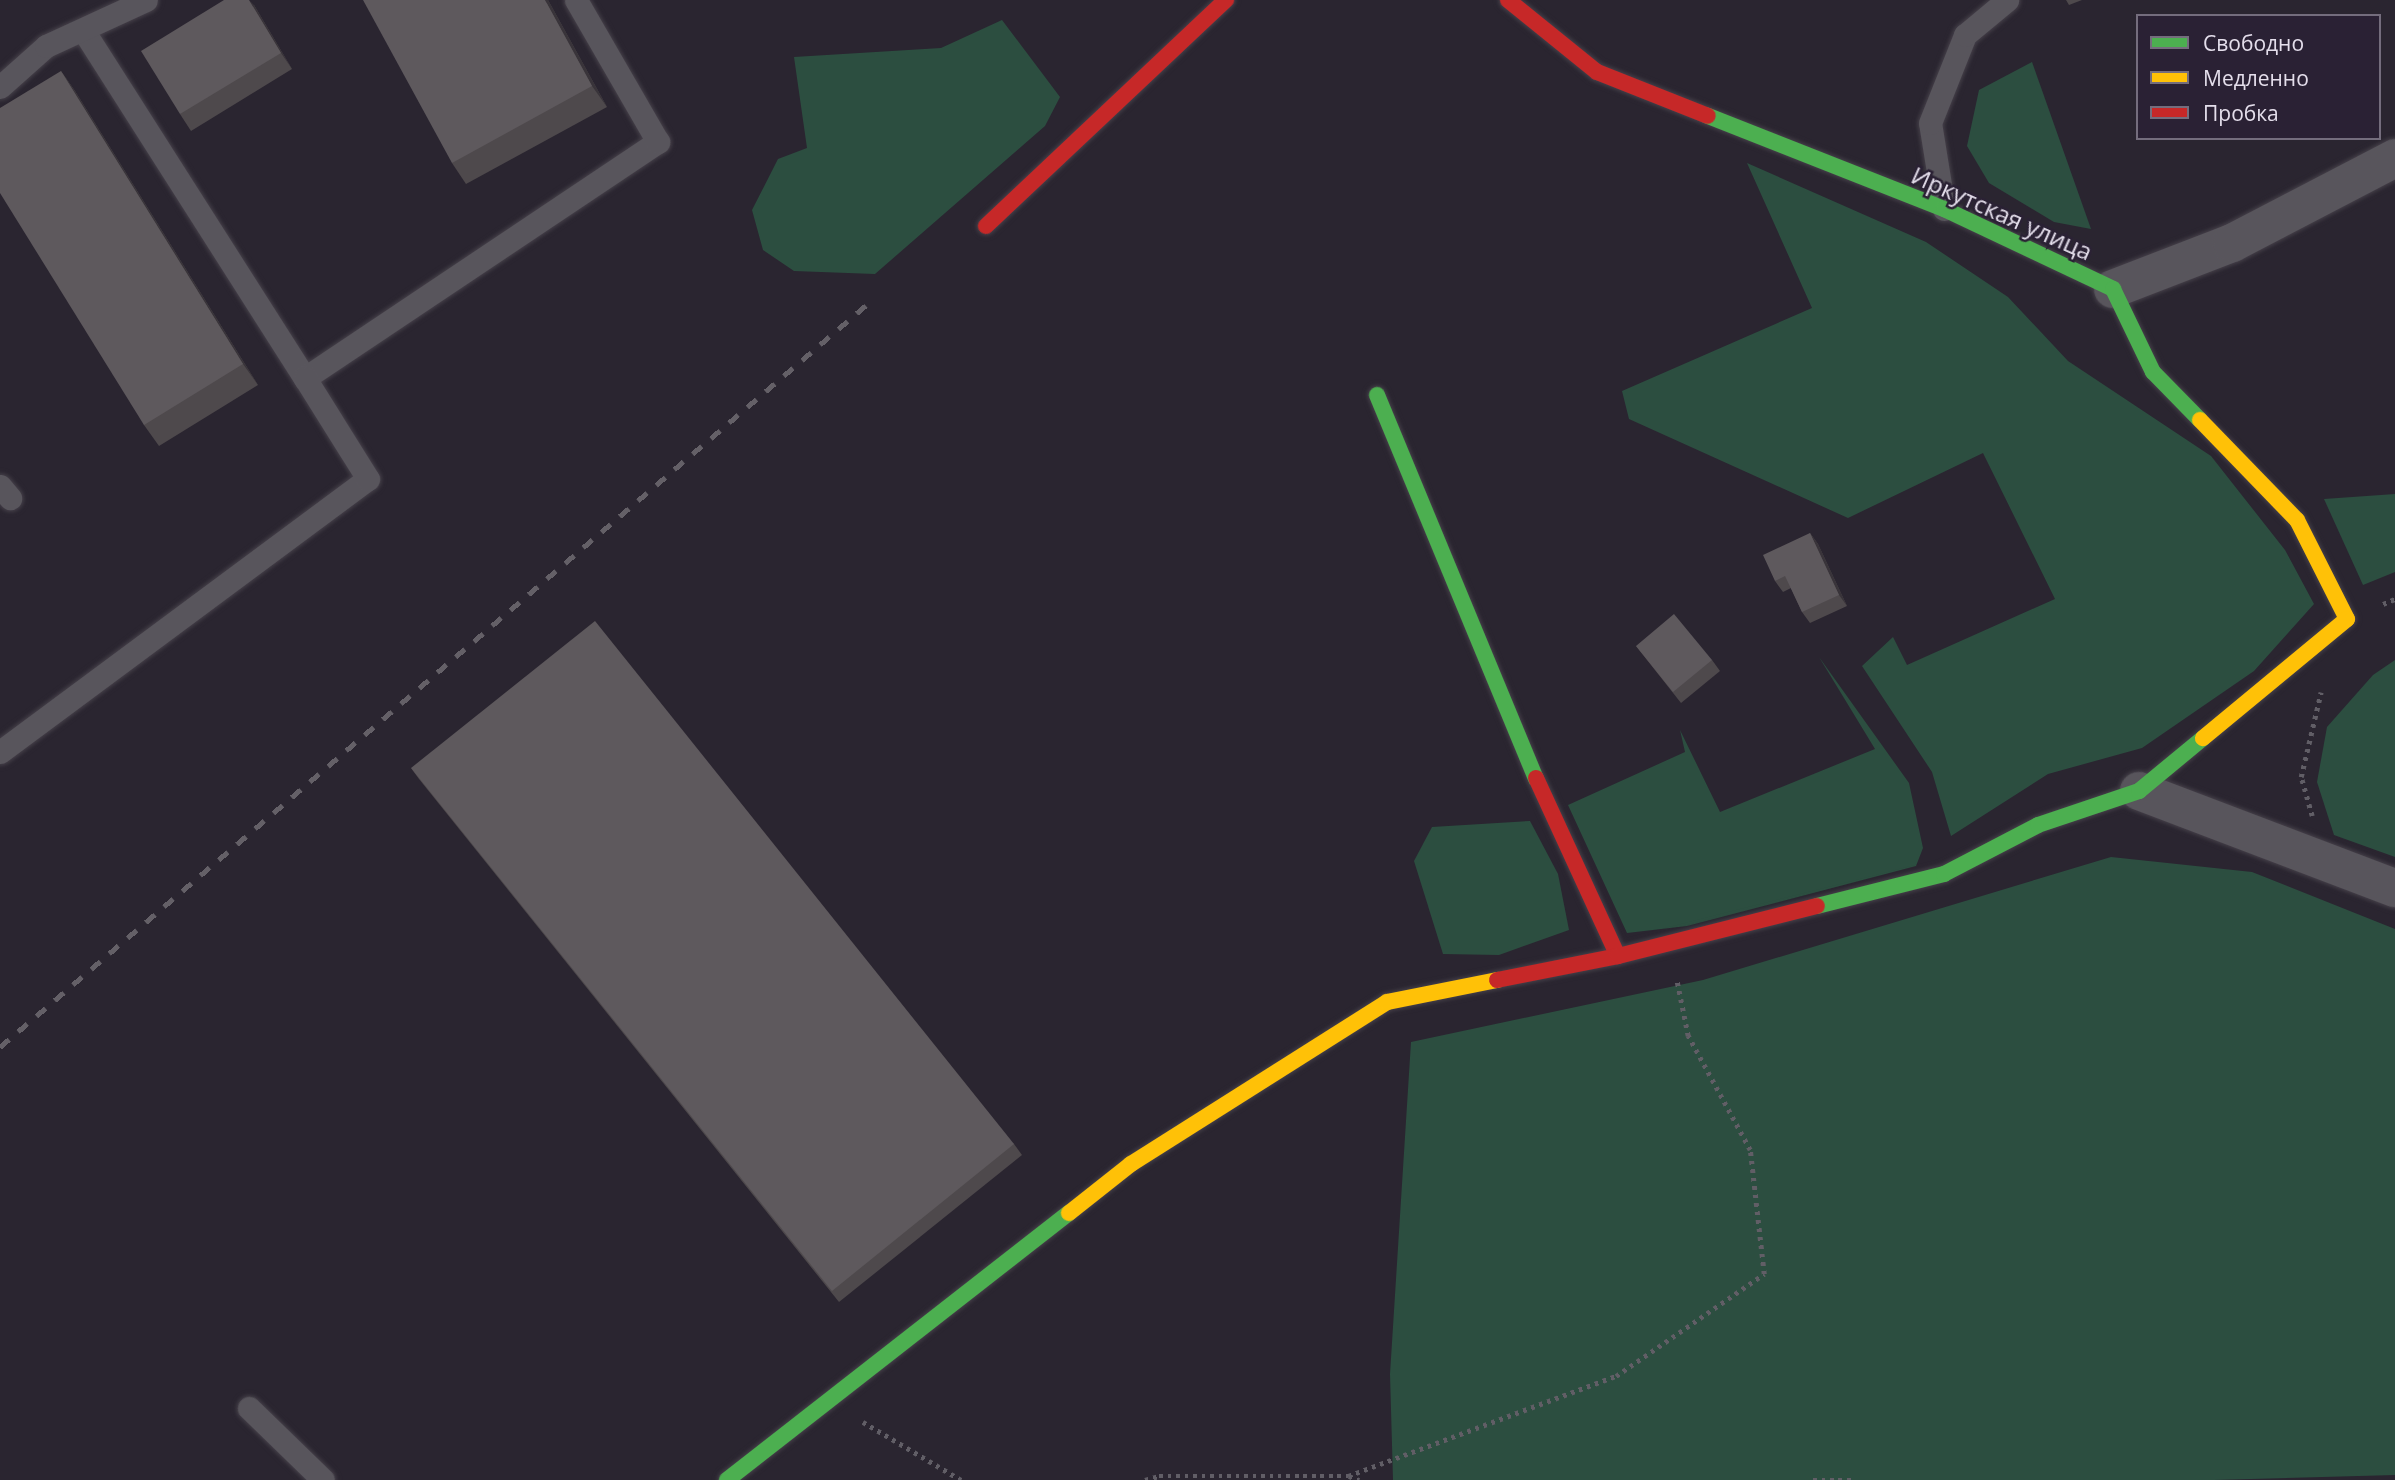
<!DOCTYPE html>
<meta charset="utf-8">
<style>
body{margin:0}
#map{position:relative;width:2395px;height:1480px;overflow:hidden;background:#2a2530;font-family:"Open Sans",sans-serif}
div>[style]{position:absolute}
.green>*{inset:0;background:#2c4e40}
.path>*{height:4.5px;margin-top:-2.25px;transform-origin:0;background:repeating-linear-gradient(90deg,#615e66 0 3.5px,transparent 0 8.5px)}
.roads{filter:drop-shadow(0 0 2px #454049) drop-shadow(0 0 2px #454049)}
.lane>*{height:23px;margin:-11.5px;padding:0 11.5px;transform-origin:11.5px;border-radius:11.5px;background:#58555c}
.street>*{height:38px;margin:-19px;padding:0 19px;transform-origin:19px;border-radius:19px;background:#58555c}
.fast>*{height:16px;margin:-8px;padding:0 8px;transform-origin:8px;border-radius:8px;background:#4caf50}
.slow>*{height:16px;margin:-8px;padding:0 8px;transform-origin:8px;border-radius:8px;background:#ffc107}
.jam>*{height:16px;margin:-8px;padding:0 8px;transform-origin:8px;border-radius:8px;background:#c62828}
.rail>*{height:5px;margin-top:-2.5px;transform-origin:0;background:repeating-linear-gradient(90deg,#646067 0 12px,transparent 0 24px)}
.wall>*{inset:0;background:#4e494c}
.shaded-wall>*{inset:0;background:#39343a}
.building>*{inset:0;background:#5e595d}
span{translate:-50% -50%;white-space:nowrap;text-align:center;line-height:1.15;-webkit-text-stroke:5px #2a2134;paint-order:stroke}
.street-label{font-size:24px;color:#e4deeb}
.legend{position:absolute;left:2136px;top:14px;width:245px;height:126px;box-sizing:border-box;background:#2a2134;border:2px solid #746d7d;margin:0;padding:9px 12px;list-style:none;font-size:21px;color:#e4deeb}
.legend li{display:flex;align-items:center;gap:14px;height:35px}
.legend b{width:35px;border:2px solid #746d7d}
</style>
<div id="map">
<div class="green">
<div style="clip-path:polygon(1002px 20px,1060px 97px,1045px 126px,875px 274px,794px 271px,763px 250px,752px 210px,778px 159px,807px 148px,794px 57px,941px 48px)"></div>
<div style="clip-path:polygon(2032px 62px,2091px 229px,2054px 222px,1989px 183px,1967px 146px,1979px 90px)"></div>
<div style="clip-path:polygon(1747px 163px,1926px 242px,2008px 297px,2068px 361px,2211px 456px,2285px 550px,2314px 604px,2254px 671px,2142px 748px,2048px 774px,1951px 836px,1932px 772px,1862px 666px,1893px 637px,1907px 665px,2055px 599px,1983px 453px,1848px 518px,1629px 419px,1622px 391px,1812px 308px)"></div>
<div style="clip-path:polygon(2395px 494px,2395px 572px,2363px 585px,2324px 499px)"></div>
<div style="clip-path:polygon(1819px 657px,1909px 783px,1923px 848px,1916px 866px,1687px 926px,1627px 933px,1568px 805px,1685px 752px,1680px 730px,1720px 812px,1875px 749px)"></div>
<div style="clip-path:polygon(2395px 660px,2395px 857px,2334px 835px,2317px 782px,2327px 727px,2373px 675px)"></div>
<div style="clip-path:polygon(1530px 821px,1558px 874px,1569px 930px,1499px 955px,1443px 954px,1414px 861px,1432px 827px)"></div>
<div style="clip-path:polygon(2111px 857px,2252px 872px,2395px 929px,2395px 1475px,2214px 1480px,1393px 1480px,1390px 1374px,1411px 1042px,1703px 980px)"></div>
</div>
<div class="path">
<div style="left:2383px;top:604px;width:13px;rotate:-23deg"></div>
<div style="left:2312px;top:816px;width:41px;rotate:-105.8deg"></div>
<div style="left:2301px;top:777px;width:87px;rotate:-76.8deg"></div>
<div style="left:863px;top:1422px;width:114px;rotate:30.6deg"></div>
<div style="left:1349px;top:1476px;width:11px;rotate:22deg"></div>
<div style="left:1145px;top:1480px;width:15px;rotate:-16deg"></div>
<div style="left:1159px;top:1476px;width:189px"></div>
<div style="left:1348px;top:1476px;width:286px;rotate:-20.5deg"></div>
<div style="left:1616px;top:1376px;width:180px;rotate:-34.6deg"></div>
<div style="left:1764px;top:1274px;width:125px;rotate:-96.4deg"></div>
<div style="left:1750px;top:1150px;width:130px;rotate:-118.5deg"></div>
<div style="left:1688px;top:1036px;width:55px;rotate:-101.5deg"></div>
<div style="left:1813px;top:1480px;width:41px"></div>
</div>
<div class="roads">
<div class="lane">
<div style="left:83px;top:30px;width:413px;rotate:57.5deg"></div>
<div style="left:305px;top:378px;width:425px;rotate:-33.8deg"></div>
<div style="left:658px;top:142px;width:164px;rotate:-120deg"></div>
<div style="left:0;top:87px;width:62px;rotate:-41.7deg"></div>
<div style="left:46px;top:46px;width:110px;rotate:-24.7deg"></div>
<div style="left:1944px;top:209px;width:87px;rotate:-99.2deg"></div>
<div style="left:1930px;top:123px;width:95px;rotate:-68.3deg"></div>
<div style="left:1965px;top:35px;width:55px;rotate:-39.8deg"></div>
<div style="left:0;top:486px;width:16px;rotate:50deg"></div>
<div style="left:0;top:752px;width:458px;rotate:-36.6deg"></div>
<div style="left:368px;top:479px;width:119px;rotate:-122deg"></div>
<div style="left:249px;top:1408px;width:103px;rotate:44.2deg"></div>
</div>
<div class="street">
<div style="left:2113px;top:289px;width:128px;rotate:-21.1deg"></div>
<div style="left:2232px;top:243px;width:184px;rotate:-27.5deg"></div>
<div style="left:2139px;top:791px;width:274px;rotate:20.8deg"></div>
</div>
<div class="fast">
<div style="left:1708px;top:116px;width:254px;rotate:21.5deg"></div>
<div style="left:1944px;top:209px;width:187px;rotate:25.3deg"></div>
<div style="left:2113px;top:289px;width:92px;rotate:64.3deg"></div>
<div style="left:2153px;top:372px;width:67px;rotate:45.6deg"></div>
<div style="left:1377px;top:395px;width:415px;rotate:67.5deg"></div>
<div style="left:1817px;top:906px;width:131px;rotate:-14.1deg"></div>
<div style="left:1944px;top:874px;width:106px;rotate:-27.5deg"></div>
<div style="left:2038px;top:825px;width:107px;rotate:-18.6deg"></div>
<div style="left:2139px;top:791px;width:83px;rotate:-39.6deg"></div>
<div style="left:727px;top:1480px;width:434px;rotate:-38deg"></div>
</div>
<div class="slow">
<div style="left:2200px;top:420px;width:139px;rotate:45.9deg"></div>
<div style="left:2297px;top:520px;width:111px;rotate:63.2deg"></div>
<div style="left:2347px;top:619px;width:187px;rotate:140.4deg"></div>
<div style="left:1069px;top:1213px;width:79px;rotate:-38.3deg"></div>
<div style="left:1131px;top:1164px;width:303px;rotate:-32.3deg"></div>
<div style="left:1387px;top:1002px;width:112px;rotate:-11.3deg"></div>
</div>
<div class="jam">
<div style="left:1508px;top:0;width:114px;rotate:39deg"></div>
<div style="left:1597px;top:72px;width:119px;rotate:21.6deg"></div>
<div style="left:986px;top:226px;width:330px;rotate:-43.3deg"></div>
<div style="left:1536px;top:778px;width:196px;rotate:65.3deg"></div>
<div style="left:1497px;top:980px;width:123px;rotate:-11.2deg"></div>
<div style="left:1618px;top:956px;width:205px;rotate:-14.1deg"></div>
</div>
</div>
<div class="rail">
<div style="left:0;top:1047px;width:1147px;rotate:-40.58deg"></div>
</div>
<div class="wall">
<div style="clip-path:polygon(548px 0,607px 107px,466px 184px,452px 163px)"></div>
<div style="clip-path:polygon(2066px 0,2082px 0,2069px 5px)"></div>
<div style="clip-path:polygon(254px 5px,292px 69px,191px 131px,180px 114px)"></div>
<div style="clip-path:polygon(61px 71px,75px 91px,258px 385px,159px 446px,144px 425px)"></div>
<div style="clip-path:polygon(1810px 533px,1818px 544px,1847px 606px,1810px 623px,1802px 612px,1791px 588px,1783px 592px,1775px 581px)"></div>
<div style="clip-path:polygon(1636px 646px,1712px 660px,1720px 671px,1681px 703px)"></div>
<div style="clip-path:polygon(411px 768px,1014px 1144px,1022px 1155px,839px 1302px,419px 779px)"></div>
</div>
<div class="shaded-wall">
<div style="clip-path:polygon(249px 0,254px 5px,292px 69px,281px 53px)"></div>
<div style="clip-path:polygon(545px 0,548px 0,607px 107px,592px 86px)"></div>
<div style="clip-path:polygon(61px 71px,75px 91px,258px 385px,243px 364px)"></div>
<div style="clip-path:polygon(1810px 533px,1818px 544px,1847px 606px,1839px 595px)"></div>
</div>
<div class="building">
<div style="clip-path:polygon(224px 0,249px 0,281px 53px,180px 114px,141px 51px)"></div>
<div style="clip-path:polygon(363px 0,545px 0,592px 86px,452px 163px)"></div>
<div style="clip-path:polygon(61px 71px,243px 364px,144px 425px,0 193px,0 108px)"></div>
<div style="clip-path:polygon(1810px 533px,1839px 595px,1802px 612px,1785px 576px,1775px 581px,1763px 555px)"></div>
<div style="clip-path:polygon(1674px 614px,1712px 660px,1673px 692px,1636px 646px)"></div>
<div style="clip-path:polygon(595px 621px,1014px 1144px,832px 1291px,411px 768px)"></div>
</div>
<div class="street-label">
<span style="left:2002px;top:213px;rotate:24deg">Иркутская улица</span>
</div>
<ul class="legend">
<li><b style="height:9px;background:#4caf50"></b>Свободно</li>
<li><b style="height:9px;background:#ffc107"></b>Медленно</li>
<li><b style="height:9px;background:#c62828"></b>Пробка</li>
</ul>
</div>
